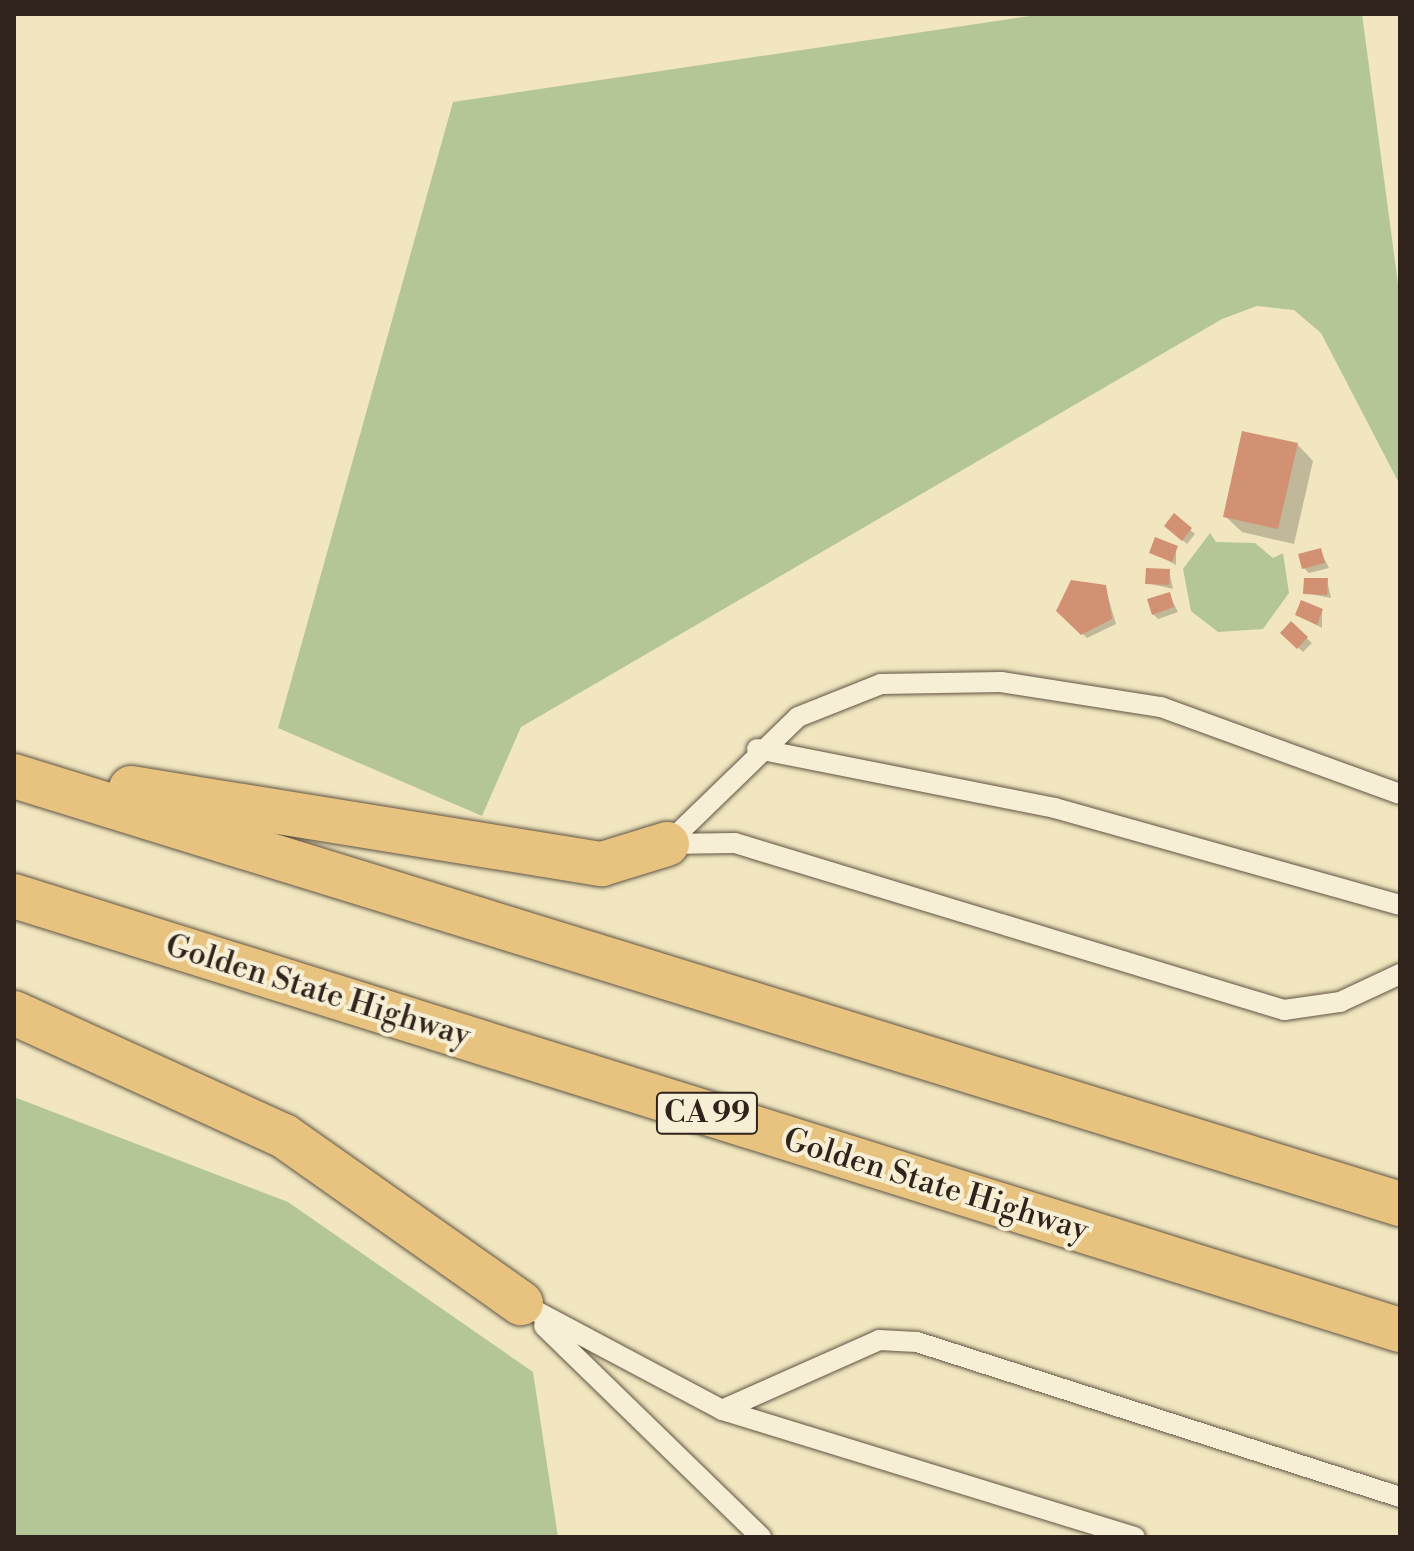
<!DOCTYPE html>
<style>
body{margin:0}
#map{position:relative;width:1414px;height:1551px;overflow:hidden;background:#f1e6bf;font-family:"Libre Bodoni",serif}
div>[style]{position:absolute}
.green>*{inset:0;background:#b4c697}
.shadow>*{inset:0;background:#0003}
.building>*{inset:0;background:#d39173}
.roads{filter:drop-shadow(0 0 2px #605444) drop-shadow(0 0 2px #605444)}
.lane>*{height:20px;margin:-10px;padding:0 10px;transform-origin:10px;border-radius:10px;background:#f6efd5}
.highway>*{height:44px;margin:-22px;padding:0 22px;transform-origin:22px;border-radius:22px;background:#e8c380}
span{translate:-50% -50%;white-space:nowrap;text-align:center;line-height:1.15;-webkit-text-stroke:8px #f6efd5;paint-order:stroke}
.shield-label span{padding:2px 6px;background:#f6efd5;border:2px solid;border-radius:6px;-webkit-text-stroke-width:0}
.shield-label{font-size:30px;color:#2f231b;font-weight:700}
.street-label{font-size:32px;color:#2f231b}
.frame{position:absolute;inset:0;border:16px solid #2f231b;pointer-events:none}
</style>
<div id="map">
<div class="green">
<div style="clip-path:polygon(1043px 14px,1362px 14px,1400px 299px,1400px 485px,1321px 333px,1294px 310px,1257px 306px,1222px 319px,521px 727px,482px 816px,278px 728px,453px 102px)"></div>
<div style="clip-path:polygon(1210px 533px,1216px 542px,1255px 543px,1273px 558px,1283px 553px,1289px 593px,1263px 629px,1218px 632px,1191px 611px,1183px 569px)"></div>
<div style="clip-path:polygon(14px 1097px,288px 1202px,533px 1372px,558px 1537px,14px 1537px)"></div>
</div>
<div class="shadow">
<div style="clip-path:polygon(1297px 444px,1313px 461px,1294px 544px,1242px 532px,1225px 516px)"></div>
<div style="clip-path:polygon(1174px 516px,1195px 534px,1187px 544px,1166px 526px)"></div>
<div style="clip-path:polygon(1176px 548px,1176px 565px,1152px 552px)"></div>
<div style="clip-path:polygon(1320px 550px,1329px 568px,1309px 573px,1304px 568px)"></div>
<div style="clip-path:polygon(1169px 571px,1173px 589px,1147px 583px)"></div>
<div style="clip-path:polygon(1327px 580px,1331px 598px,1305px 593px)"></div>
<div style="clip-path:polygon(1105px 587px,1116px 624px,1087px 638px,1058px 610px)"></div>
<div style="clip-path:polygon(1169px 594px,1178px 612px,1158px 619px,1153px 614px)"></div>
<div style="clip-path:polygon(1322px 611px,1322px 628px,1297px 615px)"></div>
<div style="clip-path:polygon(1291px 624px,1312px 643px,1303px 652px,1283px 633px)"></div>
</div>
<div class="building">
<div style="clip-path:polygon(1242px 431px,1298px 443px,1278px 529px,1223px 517px)"></div>
<div style="clip-path:polygon(1174px 513px,1192px 528px,1182px 541px,1164px 526px)"></div>
<div style="clip-path:polygon(1155px 537px,1178px 546px,1172px 562px,1149px 553px)"></div>
<div style="clip-path:polygon(1321px 548px,1325px 563px,1302px 569px,1298px 554px)"></div>
<div style="clip-path:polygon(1146px 568px,1170px 569px,1169px 585px,1145px 584px)"></div>
<div style="clip-path:polygon(1304px 578px,1328px 578px,1327px 595px,1303px 594px)"></div>
<div style="clip-path:polygon(1071px 580px,1106px 585px,1112px 619px,1081px 635px,1056px 611px)"></div>
<div style="clip-path:polygon(1170px 592px,1174px 607px,1152px 615px,1147px 599px)"></div>
<div style="clip-path:polygon(1301px 600px,1323px 609px,1317px 625px,1295px 615px)"></div>
<div style="clip-path:polygon(1291px 621px,1308px 637px,1297px 649px,1280px 633px)"></div>
</div>
<div class="roads">
<div class="lane">
<div style="left:757px;top:749px;width:304px;rotate:11.2deg"></div>
<div style="left:1055px;top:808px;width:358px;rotate:15.7deg"></div>
<div style="left:667px;top:844px;width:182px;rotate:-44.1deg"></div>
<div style="left:798px;top:717px;width:89px;rotate:-21.7deg"></div>
<div style="left:881px;top:684px;width:120px;rotate:-1deg"></div>
<div style="left:1001px;top:682px;width:162px;rotate:8.9deg"></div>
<div style="left:1161px;top:707px;width:254px;rotate:20deg"></div>
<div style="left:667px;top:844px;width:68px;rotate:-0.8deg"></div>
<div style="left:735px;top:843px;width:574px;rotate:16.92deg"></div>
<div style="left:1284px;top:1010px;width:57px;rotate:-8.1deg"></div>
<div style="left:1340px;top:1002px;width:66px;rotate:-25deg"></div>
<div style="left:521px;top:1303px;width:228px;rotate:28deg"></div>
<div style="left:722px;top:1410px;width:432px;rotate:17.1deg"></div>
<div style="left:544px;top:1326px;width:303px;rotate:44.2deg"></div>
<div style="left:722px;top:1410px;width:172px;rotate:-24deg"></div>
<div style="left:879px;top:1340px;width:38px;rotate:3deg"></div>
<div style="left:917px;top:1342px;width:507px;rotate:17.79deg"></div>
</div>
<div class="highway">
<div style="left:14px;top:776px;width:1451px;rotate:17.16deg"></div>
<div style="left:131px;top:788px;width:477px;rotate:9.2deg"></div>
<div style="left:602px;top:864px;width:68px;rotate:-17.1deg"></div>
<div style="left:14px;top:896px;width:1452px;rotate:17.39deg"></div>
<div style="left:14px;top:1013px;width:297px;rotate:24.5deg"></div>
<div style="left:284px;top:1136px;width:290px;rotate:35.2deg"></div>
</div>
</div>
<div class="shield-label">
<span style="left:707px;top:1113px">CA 99</span>
</div>
<div class="street-label">
<span style="left:318px;top:991px;rotate:17deg">Golden State Highway</span>
<span style="left:936px;top:1185px;rotate:17deg">Golden State Highway</span>
</div>
<div class="frame"></div>
</div>
